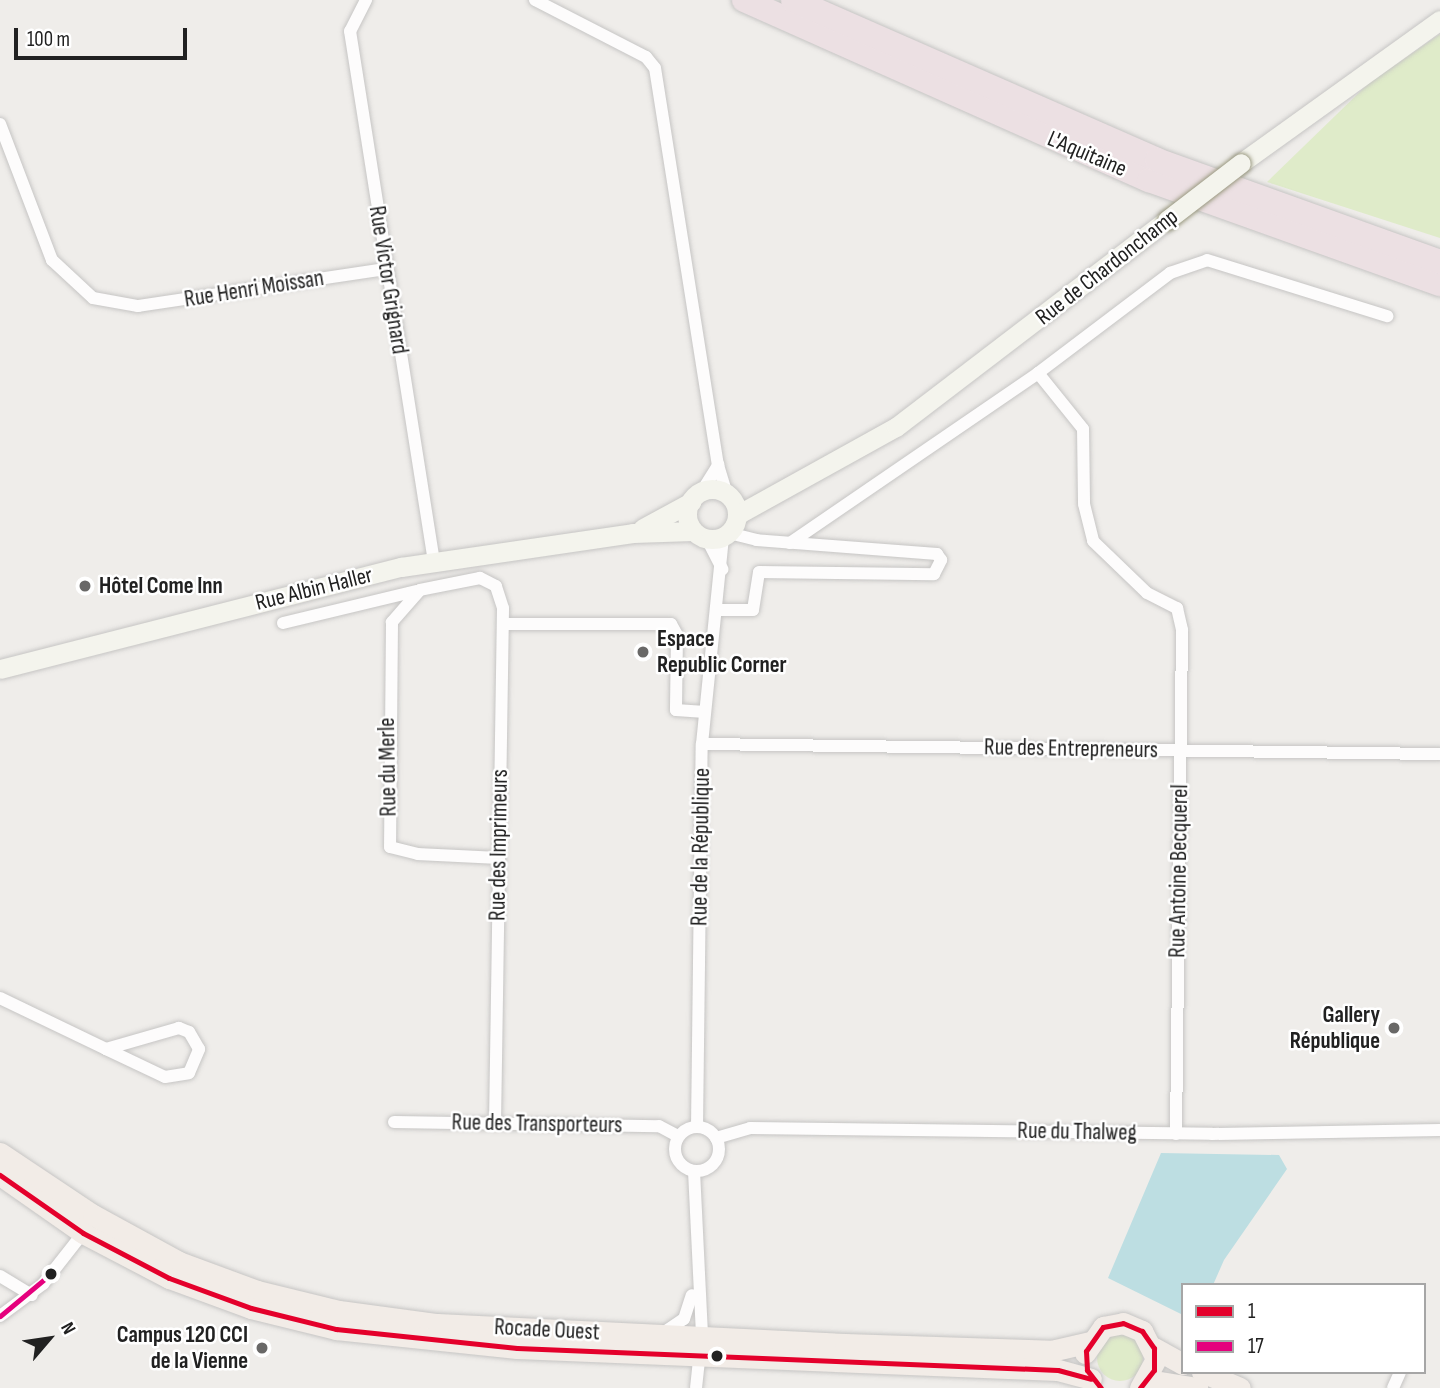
<!DOCTYPE html>
<meta charset="utf-8">
<style>
body{margin:0}
#map{position:relative;width:1440px;height:1388px;overflow:hidden;background:#efedea;font-family:"Sofia Sans Condensed",sans-serif}
div>[style]{position:absolute}
.grass>*{inset:0;background:#dfebc9}
.round{border-radius:50%}
.water>*{inset:0;background:#bddee2}
.roads{filter:drop-shadow(0 0 2px #c6c5c4) drop-shadow(0 0 2px #c6c5c4)}
.minor>*{height:12px;margin:-6px;padding:0 6px;transform-origin:6px;border-radius:6px;background:#fdfcfc}
.minor>.ring{margin:-6px;padding:0;box-sizing:content-box;background:none;border:12px solid #fdfcfc;border-radius:50%}
.secondary>*{height:19px;margin:-9.5px;padding:0 9.5px;transform-origin:9.5px;border-radius:9.5px;background:#f4f4ed}
.secondary>.ring{margin:-9.5px;padding:0;box-sizing:content-box;background:none;border:19px solid #f4f4ed;border-radius:50%}
.primary>*{height:21px;margin:-10.5px;padding:0 10.5px;transform-origin:10.5px;border-radius:10.5px;background:#f2ece7}
.motorway>*{height:24px;margin:-12px;padding:0 12px;transform-origin:12px;border-radius:12px;background:#ece0e3}
.bridges{filter:drop-shadow(0 0 2px #9a9981) drop-shadow(0 0 2px #9a9981)}
.secondary-bridge>*{height:19px;margin:-9.5px;padding:0 9.5px;transform-origin:9.5px;border-radius:9.5px;background:#f4f4ed}
.bus-1>*{height:5px;margin:-2.5px;padding:0 2.5px;transform-origin:2.5px;border-radius:2.5px;background:#e4002b}
.bus-2>*{height:5px;margin:-2.5px;padding:0 2.5px;transform-origin:2.5px;border-radius:2.5px;background:#e5007d}
.dots>*{width:19px;height:19px;translate:-50% -50%;box-sizing:border-box;border:4px solid #fff;border-radius:50%}
span{translate:-50% -50%;white-space:nowrap;text-align:center;line-height:1.15;-webkit-text-stroke:5px #fff;paint-order:stroke}
.street-label{font-size:23px;color:#212121}
.poi-label{font-size:23px;color:#212121;font-weight:700}
.left{translate:0 -50%;text-align:left}
.right{translate:-100% -50%;text-align:right}
.legend{position:absolute;left:1181px;top:1283px;width:245px;height:91px;box-sizing:border-box;background:#fff;border:2px solid #a6a6a6;margin:0;padding:9px 12px;list-style:none;font-size:21px;color:#212121}
.legend li{display:flex;align-items:center;gap:14px;height:35px}
.legend b{width:35px;border:2px solid #a6a6a6}
.north{position:absolute;left:14px;top:1304px;width:70px;height:70px;-webkit-text-stroke:5px #fff;paint-order:stroke;rotate:61deg;font-size:19px;font-weight:700;line-height:28px;text-align:center;color:#212121}
.north::after{content:'';display:block;margin:auto;width:24px;height:32px;background:#212121;clip-path:polygon(50% 0,100% 100%,50% 72%,0 100%)}
.scale{position:absolute;left:14px;top:28px;width:173px;height:32px;box-sizing:border-box;border:4px solid #212121;border-top:0;padding-left:9px;font-size:21px;line-height:24px;white-space:nowrap;color:#212121;-webkit-text-stroke:5px #fff;paint-order:stroke}
</style>
<div id="map">
<div class="grass">
<div style="clip-path:polygon(1440px 34px,1440px 238px,1267px 182px,1369px 83px)"></div>
<div class="round" style="left:1097px;top:1335px;width:46px;height:46px"></div>
</div>
<div class="water">
<div style="clip-path:polygon(1161px 1153px,1279px 1155px,1287px 1169px,1224px 1260px,1213px 1285px,1183px 1285px,1183px 1315px,1108px 1278px)"></div>
</div>
<div class="roads">
<div class="minor">
<div style="left:366px;top:0;width:35px;rotate:117deg"></div>
<div style="left:350px;top:31px;width:538px;rotate:81.01deg"></div>
<div style="left:535px;top:0;width:125px;rotate:27.2deg"></div>
<div style="left:646px;top:57px;width:14px;rotate:51deg"></div>
<div style="left:655px;top:68px;width:402px;rotate:81deg"></div>
<div style="left:718px;top:465px;width:31px;rotate:73deg"></div>
<div style="left:0;top:124px;width:146px;rotate:69.1deg"></div>
<div style="left:52px;top:260px;width:56px;rotate:42.8deg"></div>
<div style="left:93px;top:298px;width:46px;rotate:10.1deg"></div>
<div style="left:138px;top:306px;width:251px;rotate:-8.5deg"></div>
<div style="left:1038px;top:373px;width:72px;rotate:51.2deg"></div>
<div style="left:1083px;top:429px;width:75px;rotate:89.2deg"></div>
<div style="left:1084px;top:504px;width:38px;rotate:76deg"></div>
<div style="left:1093px;top:541px;width:75px;rotate:43.9deg"></div>
<div style="left:1147px;top:593px;width:34px;rotate:27deg"></div>
<div style="left:1177px;top:608px;width:23px;rotate:77deg"></div>
<div style="left:1182px;top:630px;width:504px;rotate:90.68deg"></div>
<div style="left:702px;top:491px;width:31px;rotate:-58deg"></div>
<div style="left:707px;top:539px;width:34px;rotate:63deg"></div>
<div style="left:790px;top:543px;width:301px;rotate:-34.4deg"></div>
<div style="left:1038px;top:373px;width:166px;rotate:-37.1deg"></div>
<div style="left:1170px;top:273px;width:39px;rotate:-19deg"></div>
<div style="left:1207px;top:260px;width:189px;rotate:17.3deg"></div>
<div style="left:717px;top:610px;width:36px"></div>
<div style="left:753px;top:610px;width:38px;rotate:-81deg"></div>
<div style="left:759px;top:572px;width:175px;rotate:0.7deg"></div>
<div style="left:934px;top:574px;width:16px;rotate:-63deg"></div>
<div style="left:941px;top:560px;width:7px;rotate:-124deg"></div>
<div style="left:937px;top:554px;width:181px;rotate:-175.6deg"></div>
<div style="left:757px;top:540px;width:29px;rotate:-166deg"></div>
<div style="left:283px;top:623px;width:137px;rotate:-13.5deg"></div>
<div style="left:503px;top:624px;width:168px"></div>
<div style="left:671px;top:624px;width:13px;rotate:61deg"></div>
<div style="left:677px;top:635px;width:75px;rotate:90.8deg"></div>
<div style="left:676px;top:710px;width:29px;rotate:4deg"></div>
<div style="left:702px;top:744px;width:738px;rotate:0.78deg"></div>
<div style="left:0;top:998px;width:118px;rotate:25.7deg"></div>
<div style="left:106px;top:1049px;width:65px;rotate:25.4deg"></div>
<div style="left:165px;top:1077px;width:24px;rotate:-9deg"></div>
<div style="left:189px;top:1073px;width:26px;rotate:-67deg"></div>
<div style="left:199px;top:1049px;width:20px;rotate:-120deg"></div>
<div style="left:189px;top:1032px;width:11px;rotate:-158deg"></div>
<div style="left:179px;top:1028px;width:76px;rotate:164deg"></div>
<div style="left:394px;top:1122px;width:265px;rotate:0.9deg"></div>
<div style="left:659px;top:1126px;width:21px;rotate:28deg"></div>
<div style="left:495px;top:1124px;width:516px;rotate:-89.11deg"></div>
<div style="left:503px;top:608px;width:23px;rotate:-108deg"></div>
<div style="left:496px;top:586px;width:18px;rotate:-153deg"></div>
<div style="left:480px;top:578px;width:61px;rotate:168.7deg"></div>
<div style="left:420px;top:590px;width:43px;rotate:131.2deg"></div>
<div style="left:392px;top:622px;width:225px;rotate:90.5deg"></div>
<div style="left:390px;top:847px;width:29px;rotate:14deg"></div>
<div style="left:418px;top:854px;width:80px;rotate:2.9deg"></div>
<div class="ring" style="left:675px;top:1127px;width:32px;height:32px"></div>
<div style="left:697px;top:1127px;width:383px;rotate:-89.3deg"></div>
<div style="left:702px;top:744px;width:209px;rotate:-84.2deg"></div>
<div style="left:716px;top:1138px;width:35px;rotate:-16deg"></div>
<div style="left:750px;top:1128px;width:462px;rotate:0.7deg"></div>
<div style="left:1212px;top:1134px;width:228px;rotate:-1deg"></div>
<div style="left:694px;top:1171px;width:161px;rotate:87.2deg"></div>
<div style="left:702px;top:1332px;width:56px;rotate:96.1deg"></div>
<div style="left:0;top:1276px;width:37px;rotate:31deg"></div>
<div style="left:0;top:1316px;width:54px;rotate:-36.7deg"></div>
<div style="left:43px;top:1284px;width:65px;rotate:-51.9deg"></div>
<div style="left:663px;top:1333px;width:25px;rotate:-34deg"></div>
<div style="left:684px;top:1319px;width:25px;rotate:-72deg"></div>
<div style="left:1393px;top:1388px;width:17px;rotate:-66deg"></div>
</div>
<div class="secondary">
<div style="left:1241px;top:163px;width:245px;rotate:-35.7deg"></div>
<div class="ring" style="left:687px;top:489px;width:31px;height:31px"></div>
<div style="left:737px;top:515px;width:182px;rotate:-29deg"></div>
<div style="left:896px;top:427px;width:341px;rotate:-37.4deg"></div>
<div style="left:643px;top:528px;width:55px;rotate:-28.4deg"></div>
<div style="left:0;top:669px;width:414px;rotate:-14.3deg"></div>
<div style="left:401px;top:567px;width:234px;rotate:-8.3deg"></div>
<div style="left:633px;top:533px;width:60px;rotate:-1.9deg"></div>
</div>
<div class="primary">
<div style="left:0;top:1153px;width:112px;rotate:33.7deg"></div>
<div style="left:93px;top:1215px;width:98px;rotate:28.7deg"></div>
<div style="left:179px;top:1262px;width:83px;rotate:20.4deg"></div>
<div style="left:257px;top:1291px;width:84px;rotate:13.7deg"></div>
<div style="left:339px;top:1311px;width:99px;rotate:7.6deg"></div>
<div style="left:437px;top:1324px;width:408px;rotate:2.8deg"></div>
<div style="left:845px;top:1344px;width:206px;rotate:1.9deg"></div>
<div style="left:1051px;top:1351px;width:39px;rotate:-13deg"></div>
<div style="left:0;top:1175px;width:101px;rotate:34.9deg"></div>
<div style="left:83px;top:1233px;width:97px;rotate:27.6deg"></div>
<div style="left:169px;top:1278px;width:87px;rotate:20.1deg"></div>
<div style="left:251px;top:1308px;width:88px;rotate:13.9deg"></div>
<div style="left:336px;top:1329px;width:182px;rotate:6deg"></div>
<div style="left:517px;top:1348px;width:541px;rotate:2.33deg"></div>
<div style="left:1058px;top:1370px;width:34px;rotate:15deg"></div>
<div style="left:1154px;top:1348px;width:33px;rotate:29deg"></div>
<div style="left:1085px;top:1353px;width:32px;rotate:-55deg"></div>
<div style="left:1103px;top:1327px;width:20px;rotate:-11deg"></div>
<div style="left:1123px;top:1323px;width:21px;rotate:23deg"></div>
<div style="left:1142px;top:1331px;width:31px;rotate:63deg"></div>
<div style="left:1156px;top:1359px;width:33px;rotate:119deg"></div>
<div style="left:1202px;top:1372px;width:41px;rotate:22.8deg"></div>
<div style="left:1148px;top:1380px;width:50px;rotate:9.3deg"></div>
</div>
<div class="motorway">
<div style="left:744px;top:0;width:443px;rotate:24deg"></div>
<div style="left:1149px;top:180px;width:309px;rotate:19.7deg"></div>
<div style="left:793px;top:0;width:398px;rotate:23.7deg"></div>
<div style="left:1157px;top:160px;width:301px;rotate:19.8deg"></div>
</div>
</div>
<div class="bridges">
<div class="secondary-bridge">
<div style="left:1167px;top:220px;width:93px;rotate:-37.6deg"></div>
</div>
</div>
<div class="bus-1">
<div style="left:0;top:1175px;width:101px;rotate:34.9deg"></div>
<div style="left:83px;top:1233px;width:97px;rotate:27.6deg"></div>
<div style="left:169px;top:1278px;width:87px;rotate:20.1deg"></div>
<div style="left:251px;top:1308px;width:88px;rotate:13.9deg"></div>
<div style="left:336px;top:1329px;width:182px;rotate:6deg"></div>
<div style="left:517px;top:1348px;width:541px;rotate:2.33deg"></div>
<div style="left:1058px;top:1370px;width:34px;rotate:15deg"></div>
<div style="left:1101px;top:1388px;width:23px;rotate:-128deg"></div>
<div style="left:1087px;top:1370px;width:19px;rotate:-93deg"></div>
<div style="left:1086px;top:1351px;width:29px;rotate:-55deg"></div>
<div style="left:1103px;top:1327px;width:20px;rotate:-11deg"></div>
<div style="left:1123px;top:1323px;width:21px;rotate:23deg"></div>
<div style="left:1142px;top:1331px;width:21px;rotate:55deg"></div>
<div style="left:1154px;top:1348px;width:22px;rotate:90deg"></div>
<div style="left:1154px;top:1370px;width:23px;rotate:128deg"></div>
</div>
<div class="bus-2">
<div style="left:0;top:1316px;width:69px;rotate:-39.7deg"></div>
</div>
<div class="dots">
<div style="left:85px;top:586px;background:#696867"></div>
<div style="left:643px;top:652px;background:#696867"></div>
<div style="left:1394px;top:1028px;background:#696867"></div>
<div style="left:51px;top:1274px;background:#212121"></div>
<div style="left:262px;top:1348px;background:#696867"></div>
<div style="left:717px;top:1356px;background:#212121"></div>
</div>
<div class="street-label">
<span style="left:1087px;top:154px;rotate:23deg">L'Aquitaine</span>
<span style="left:1107px;top:267px;rotate:-38deg">Rue de Chardonchamp</span>
<span style="left:388px;top:280px;rotate:81deg">Rue Victor Grignard</span>
<span style="left:254px;top:289px;rotate:-9deg">Rue Henri Moissan</span>
<span style="left:314px;top:589px;rotate:-14deg">Rue Albin Haller</span>
<span style="left:1071px;top:749px;rotate:1deg">Rue des Entrepreneurs</span>
<span style="left:388px;top:767px;rotate:-91deg">Rue du Merle</span>
<span style="left:499px;top:845px;rotate:-89deg">Rue des Imprimeurs</span>
<span style="left:701px;top:847px;rotate:-89deg">Rue de la République</span>
<span style="left:1179px;top:871px;rotate:-89deg">Rue Antoine Becquerel</span>
<span style="left:537px;top:1124px;rotate:1deg">Rue des Transporteurs</span>
<span style="left:1077px;top:1132px;rotate:1deg">Rue du Thalweg</span>
<span style="left:547px;top:1330px;rotate:3deg">Rocade Ouest</span>
</div>
<div class="poi-label">
<span class="left" style="left:99px;top:586px">Hôtel Come Inn</span>
<span class="left" style="left:657px;top:652px">Espace<br>Republic Corner</span>
<span class="right" style="left:1380px;top:1028px">Gallery<br>République</span>
<span class="right" style="left:248px;top:1348px">Campus 120 CCI<br>de la Vienne</span>
</div>
<ul class="legend">
<li><b style="height:9px;background:#e4002b"></b>1</li>
<li><b style="height:9px;background:#e5007d"></b>17</li>
</ul>
<div class="north">N</div>
<div class="scale">100 m</div>
</div>
